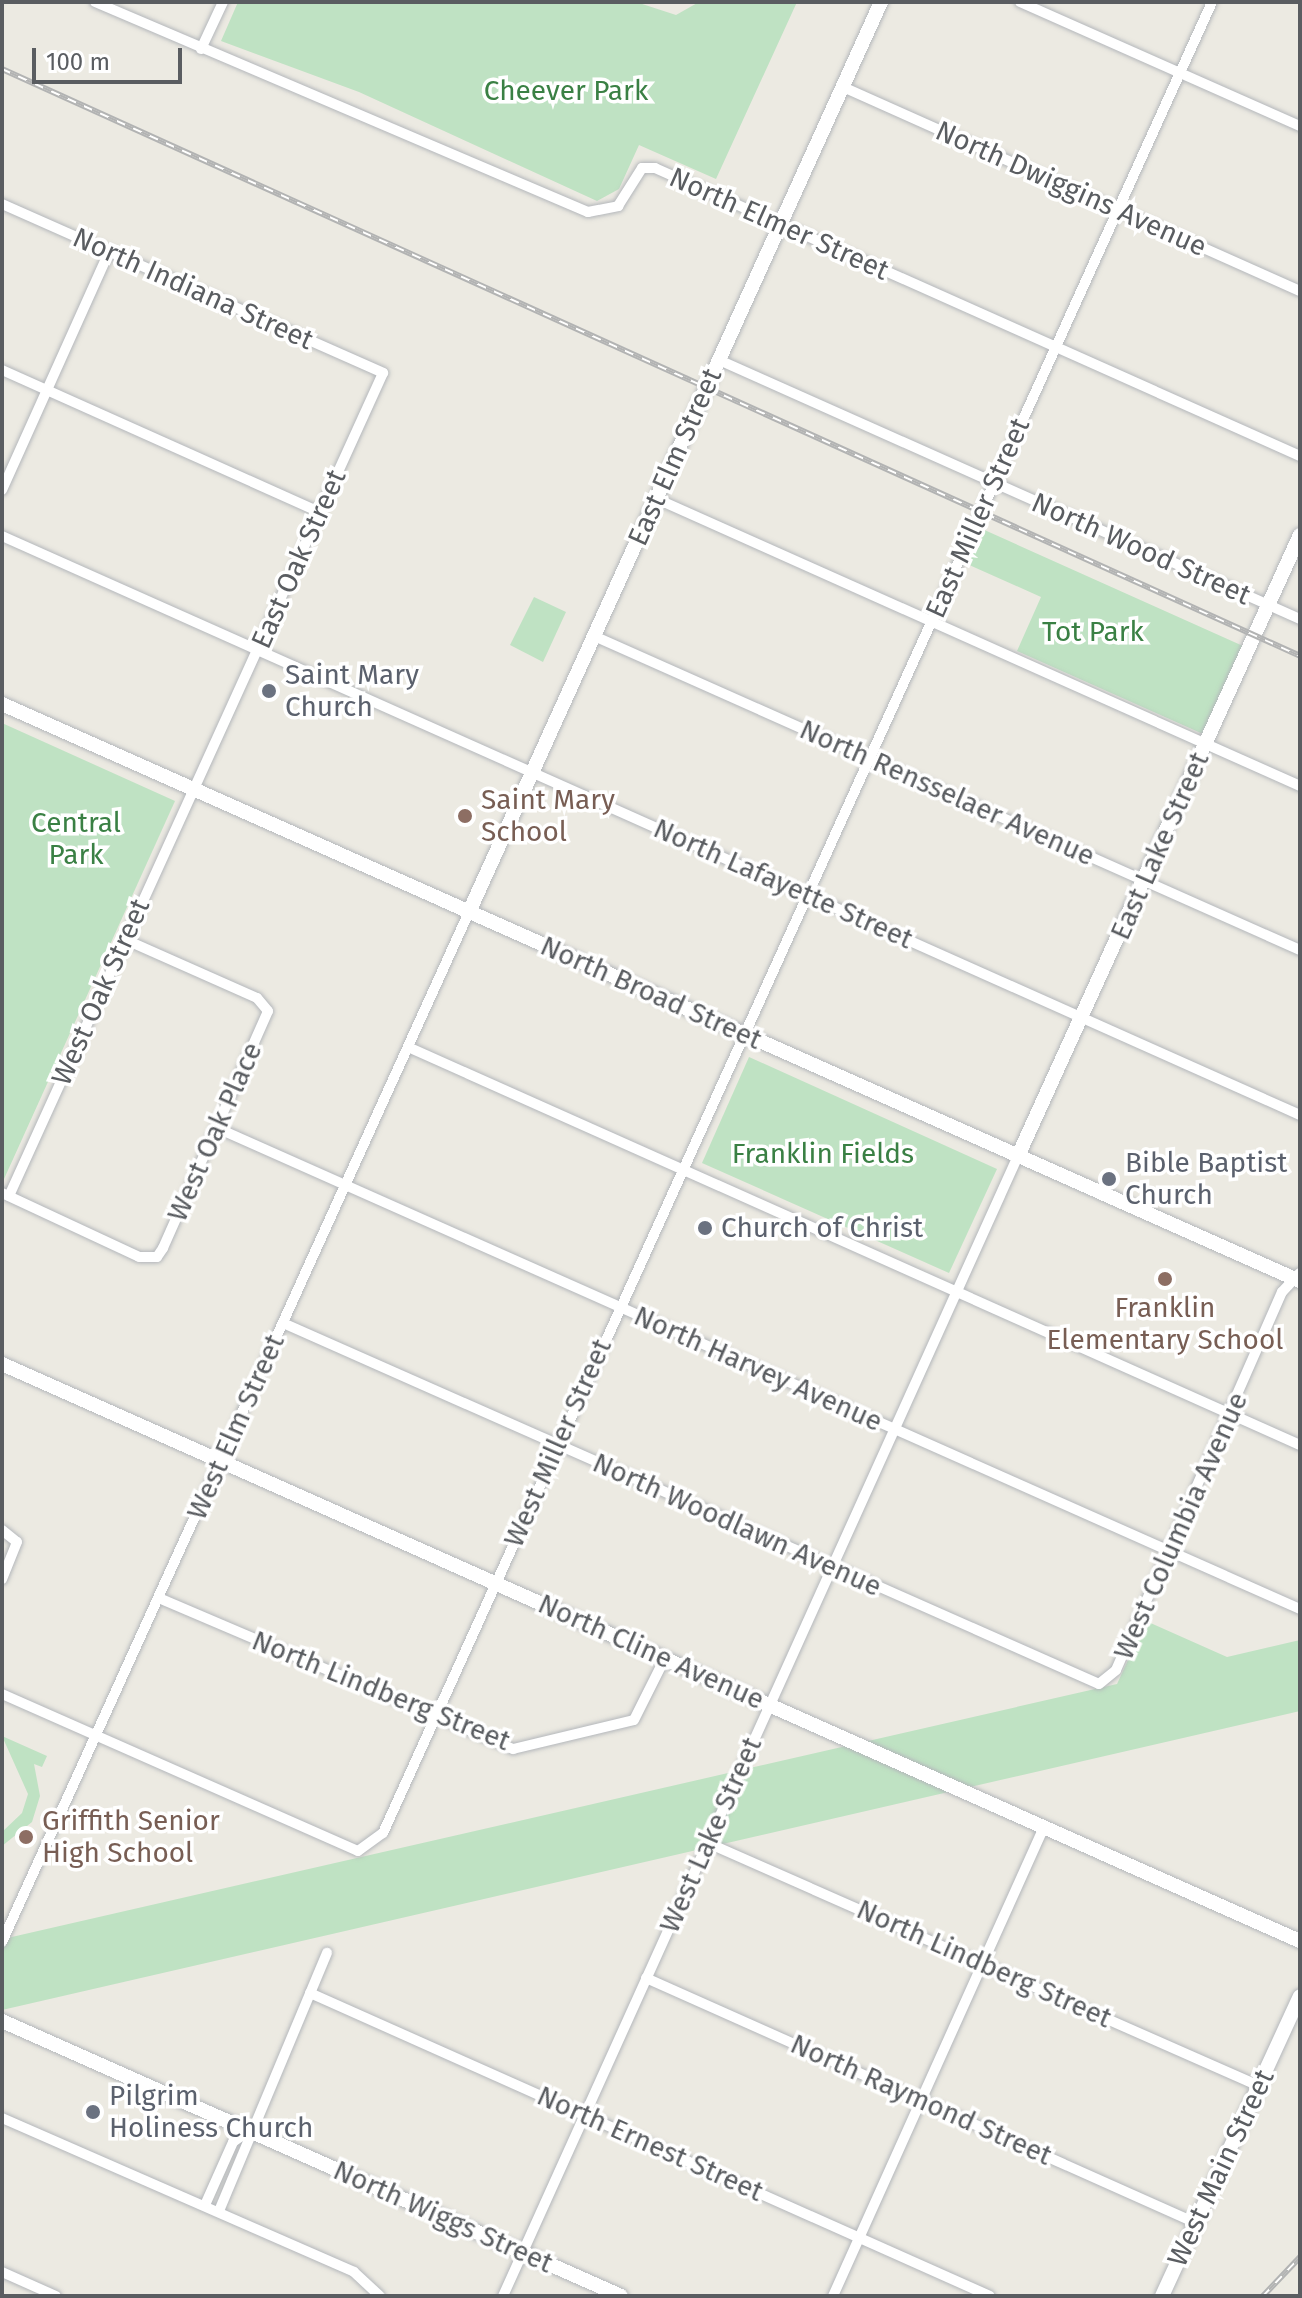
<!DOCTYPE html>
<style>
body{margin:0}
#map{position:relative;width:1302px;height:2298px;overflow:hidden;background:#eceae2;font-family:"Fira Sans",sans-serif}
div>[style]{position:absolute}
.green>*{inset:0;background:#bfe2c3}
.roads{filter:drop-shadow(0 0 2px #b4b7bb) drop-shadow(0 0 2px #b4b7bb)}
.street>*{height:10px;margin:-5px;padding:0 5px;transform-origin:5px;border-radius:5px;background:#fff}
.secondary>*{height:14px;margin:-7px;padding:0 7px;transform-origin:7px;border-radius:7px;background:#fff}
.rail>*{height:6px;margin-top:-3px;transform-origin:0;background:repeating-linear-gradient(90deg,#fff 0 9px,#b2b3b3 0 18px);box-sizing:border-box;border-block:2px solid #b2b3b3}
.dots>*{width:22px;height:22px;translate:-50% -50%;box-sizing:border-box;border:4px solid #fff;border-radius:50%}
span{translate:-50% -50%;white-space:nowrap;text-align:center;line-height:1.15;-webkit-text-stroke:7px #fff;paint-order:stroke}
.park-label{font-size:28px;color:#3a8044}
.street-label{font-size:28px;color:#5a5d61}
.worship-label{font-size:28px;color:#5b616d}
.left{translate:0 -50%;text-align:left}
.education-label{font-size:28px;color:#785e54}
.frame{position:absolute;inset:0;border:4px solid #5a5d61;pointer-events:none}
.scale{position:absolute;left:32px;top:48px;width:150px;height:36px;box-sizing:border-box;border:4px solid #5a5d61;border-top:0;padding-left:10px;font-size:24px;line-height:28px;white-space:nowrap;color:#5a5d61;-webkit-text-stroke:6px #fff;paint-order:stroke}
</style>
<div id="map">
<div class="green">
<div style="clip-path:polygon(238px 2px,636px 2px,676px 15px,699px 2px,797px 2px,716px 179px,639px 145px,619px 189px,597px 201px,359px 92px,221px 41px)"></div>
<div style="clip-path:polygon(980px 528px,1243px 646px,1203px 734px,1017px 651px,1041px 597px,967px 564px)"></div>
<div style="clip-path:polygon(534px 597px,566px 612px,543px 662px,510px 645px)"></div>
<div style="clip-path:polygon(2px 723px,175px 801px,4px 1179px,2px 1179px)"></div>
<div style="clip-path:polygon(749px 1057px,997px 1169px,949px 1273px,702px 1163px)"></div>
<div style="clip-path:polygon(1146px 1621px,1227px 1657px,1300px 1640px,1300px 1711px,2px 2010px,3px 1939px,1117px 1684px)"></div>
<div style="clip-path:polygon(2px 1736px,47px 1756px,42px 1767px,34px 1764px,40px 1796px,32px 1822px,2px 1846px,2px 1832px,22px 1813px,28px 1794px)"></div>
</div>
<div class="roads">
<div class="street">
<div style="left:95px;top:2px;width:536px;rotate:23.07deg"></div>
<div style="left:588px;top:212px;width:31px;rotate:-11deg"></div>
<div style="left:618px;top:206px;width:45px;rotate:-57.7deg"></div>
<div style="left:642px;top:168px;width:13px"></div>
<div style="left:655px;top:168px;width:706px;rotate:24.06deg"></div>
<div style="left:1020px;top:2px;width:306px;rotate:23.9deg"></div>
<div style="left:201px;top:49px;width:52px;rotate:-64.9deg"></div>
<div style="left:843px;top:87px;width:500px;rotate:24.06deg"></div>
<div style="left:2px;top:204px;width:417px;rotate:23.9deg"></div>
<div style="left:383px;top:373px;width:904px;rotate:114.44deg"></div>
<div style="left:719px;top:360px;width:636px;rotate:24.03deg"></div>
<div style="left:2px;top:370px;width:347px;rotate:24.1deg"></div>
<div style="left:2px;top:490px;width:261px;rotate:-65.8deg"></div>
<div style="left:657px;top:499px;width:704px;rotate:24.05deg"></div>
<div style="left:2px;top:536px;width:1421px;rotate:24.04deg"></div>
<div style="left:594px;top:636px;width:773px;rotate:23.98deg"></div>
<div style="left:408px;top:1047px;width:977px;rotate:24.05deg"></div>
<div style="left:217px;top:1128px;width:1185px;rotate:23.95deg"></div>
<div style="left:2px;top:1193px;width:151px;rotate:25deg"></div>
<div style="left:139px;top:1257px;width:18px"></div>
<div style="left:157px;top:1257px;width:11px;rotate:-56deg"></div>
<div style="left:163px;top:1248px;width:259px;rotate:-66.1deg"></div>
<div style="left:268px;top:1011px;width:17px;rotate:-130deg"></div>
<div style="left:257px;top:998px;width:145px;rotate:-156.1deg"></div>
<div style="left:283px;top:1323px;width:892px;rotate:23.86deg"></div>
<div style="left:1099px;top:1684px;width:22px;rotate:-39deg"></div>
<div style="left:1116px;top:1670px;width:413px;rotate:-66.3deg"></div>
<div style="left:1282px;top:1292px;width:26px;rotate:-47deg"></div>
<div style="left:2px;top:1530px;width:19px;rotate:39deg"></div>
<div style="left:17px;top:1542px;width:40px;rotate:112deg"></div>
<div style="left:159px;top:1598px;width:385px;rotate:23.1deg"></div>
<div style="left:513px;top:1749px;width:124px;rotate:-13.5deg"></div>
<div style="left:634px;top:1720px;width:69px;rotate:-63.4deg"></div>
<div style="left:2px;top:1694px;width:389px;rotate:23.8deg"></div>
<div style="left:358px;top:1851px;width:31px;rotate:-36deg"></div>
<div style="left:383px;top:1833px;width:2010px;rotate:-65.64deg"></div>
<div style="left:708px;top:1843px;width:602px;rotate:23.8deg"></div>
<div style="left:2px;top:1942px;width:1131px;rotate:-65.61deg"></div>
<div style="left:646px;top:1978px;width:602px;rotate:24.01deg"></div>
<div style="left:310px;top:1993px;width:744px;rotate:24.02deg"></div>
<div style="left:2px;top:2118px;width:384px;rotate:23.6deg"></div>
<div style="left:354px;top:2272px;width:35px;rotate:43deg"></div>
<div style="left:205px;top:2205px;width:69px;rotate:-66deg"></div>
<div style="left:233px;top:2142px;width:19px;rotate:-35deg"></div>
<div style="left:219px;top:2211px;width:280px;rotate:-67.3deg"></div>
<div style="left:2px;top:2272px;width:59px;rotate:24deg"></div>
<div style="left:503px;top:2296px;width:1251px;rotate:-65.69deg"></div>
<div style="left:833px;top:2296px;width:514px;rotate:-65.78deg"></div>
</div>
<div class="secondary">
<div style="left:2px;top:704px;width:1420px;rotate:23.97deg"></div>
<div style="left:469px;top:912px;width:999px;rotate:-65.64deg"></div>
<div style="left:1018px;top:1156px;width:682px;rotate:-65.58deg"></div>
<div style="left:2px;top:1364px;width:1420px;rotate:23.97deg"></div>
<div style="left:2px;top:2021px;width:677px;rotate:23.95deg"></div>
<div style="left:1162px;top:2296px;width:330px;rotate:-65.3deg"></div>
</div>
</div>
<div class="rail">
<div style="left:2px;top:69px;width:1425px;rotate:24.33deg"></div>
<div style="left:1263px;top:2296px;width:54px;rotate:-46.5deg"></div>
</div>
<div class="dots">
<div style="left:269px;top:691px;background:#6b7280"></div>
<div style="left:465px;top:816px;background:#8d6e63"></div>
<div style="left:1109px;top:1179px;background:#6b7280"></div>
<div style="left:705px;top:1228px;background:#6b7280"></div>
<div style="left:1165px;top:1279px;background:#8d6e63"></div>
<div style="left:26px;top:1837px;background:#8d6e63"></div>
<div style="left:93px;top:2112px;background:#6b7280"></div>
</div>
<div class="park-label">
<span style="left:566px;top:91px">Cheever Park</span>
<span style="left:1093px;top:632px">Tot Park</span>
<span style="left:76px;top:839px">Central<br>Park</span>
<span style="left:823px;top:1154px">Franklin Fields</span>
</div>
<div class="street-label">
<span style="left:1071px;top:189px;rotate:24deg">North Dwiggins Avenue</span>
<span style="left:779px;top:224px;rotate:24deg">North Elmer Street</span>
<span style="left:193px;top:289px;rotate:24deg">North Indiana Street</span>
<span style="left:675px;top:457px;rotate:-66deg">East Elm Street</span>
<span style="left:978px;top:518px;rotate:-66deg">East Miller Street</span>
<span style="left:1141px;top:549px;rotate:24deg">North Wood Street</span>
<span style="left:299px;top:559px;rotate:-66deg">East Oak Street</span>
<span style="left:947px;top:793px;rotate:24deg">North Rensselaer Avenue</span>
<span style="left:1160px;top:846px;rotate:-66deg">East Lake Street</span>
<span style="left:783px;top:884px;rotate:24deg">North Lafayette Street</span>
<span style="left:101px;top:992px;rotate:-66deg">West Oak Street</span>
<span style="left:651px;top:993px;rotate:24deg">North Broad Street</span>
<span style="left:215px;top:1132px;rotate:-66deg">West Oak Place</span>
<span style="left:758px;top:1369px;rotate:24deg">North Harvey Avenue</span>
<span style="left:236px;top:1427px;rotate:-66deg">West Elm Street</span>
<span style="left:558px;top:1443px;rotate:-66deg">West Miller Street</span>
<span style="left:737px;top:1525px;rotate:24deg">North Woodlawn Avenue</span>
<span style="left:1181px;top:1526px;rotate:-66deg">West Columbia Avenue</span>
<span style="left:651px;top:1652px;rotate:24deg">North Cline Avenue</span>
<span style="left:381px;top:1691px;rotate:22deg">North Lindberg Street</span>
<span style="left:711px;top:1835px;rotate:-66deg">West Lake Street</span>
<span style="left:984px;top:1964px;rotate:24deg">North Lindberg Street</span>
<span style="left:921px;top:2100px;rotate:24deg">North Raymond Street</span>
<span style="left:650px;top:2144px;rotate:24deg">North Ernest Street</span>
<span style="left:1221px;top:2168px;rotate:-65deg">West Main Street</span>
<span style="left:443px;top:2217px;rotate:24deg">North Wiggs Street</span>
</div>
<div class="worship-label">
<span class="left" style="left:285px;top:691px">Saint Mary<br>Church</span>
<span class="left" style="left:1125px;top:1179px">Bible Baptist<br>Church</span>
<span class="left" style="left:721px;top:1228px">Church of Christ</span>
<span class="left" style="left:109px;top:2112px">Pilgrim<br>Holiness Church</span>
</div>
<div class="education-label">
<span class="left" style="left:481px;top:816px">Saint Mary<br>School</span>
<span style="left:1165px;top:1324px">Franklin<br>Elementary School</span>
<span class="left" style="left:42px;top:1837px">Griffith Senior<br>High School</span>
</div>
<div class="frame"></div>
<div class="scale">100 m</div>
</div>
